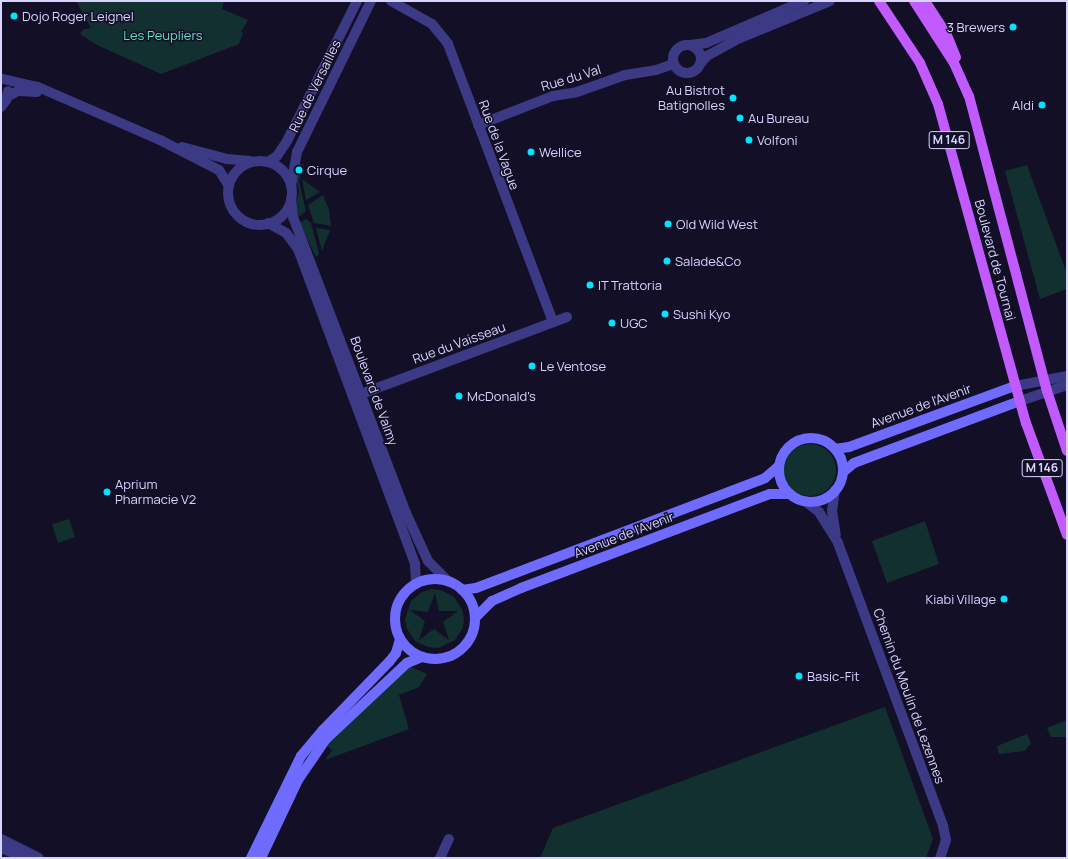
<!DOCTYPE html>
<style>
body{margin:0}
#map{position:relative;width:1068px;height:859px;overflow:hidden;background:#130f26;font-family:Manrope,sans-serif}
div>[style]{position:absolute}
.green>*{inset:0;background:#12302f}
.round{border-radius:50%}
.minor>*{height:10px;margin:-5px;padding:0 5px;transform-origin:5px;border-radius:5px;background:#3d3a85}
.tertiary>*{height:10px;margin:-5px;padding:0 5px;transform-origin:5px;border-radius:5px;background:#3d3a85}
.tertiary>.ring{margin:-5px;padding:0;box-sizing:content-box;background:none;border:10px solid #3d3a85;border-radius:50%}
.secondary>*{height:10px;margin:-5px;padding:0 5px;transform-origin:5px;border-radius:5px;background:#6f6bff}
.secondary>.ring{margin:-5px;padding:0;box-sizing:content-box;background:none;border:10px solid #6f6bff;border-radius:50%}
.primary>*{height:10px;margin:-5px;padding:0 5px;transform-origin:5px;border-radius:5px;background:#c25bff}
.dots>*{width:11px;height:11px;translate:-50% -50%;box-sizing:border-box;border:2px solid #130f26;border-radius:50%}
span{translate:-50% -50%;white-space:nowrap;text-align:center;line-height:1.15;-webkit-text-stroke:3px #130f26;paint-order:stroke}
.shield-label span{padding:1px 3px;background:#130f26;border:1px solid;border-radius:3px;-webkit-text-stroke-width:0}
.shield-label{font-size:12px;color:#d9d4ff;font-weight:700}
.poi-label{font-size:13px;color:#d9d4ff}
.left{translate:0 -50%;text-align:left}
.right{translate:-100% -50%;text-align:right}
.park-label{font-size:13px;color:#5fe0c0}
.street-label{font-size:13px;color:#d9d4ff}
.frame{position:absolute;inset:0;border:2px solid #d9d4ff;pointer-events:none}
</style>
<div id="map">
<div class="green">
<div style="clip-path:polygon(76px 1px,224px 1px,222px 9px,248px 20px,241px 32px,243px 33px,239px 44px,161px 74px,97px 45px,80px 34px,84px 29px,91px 28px)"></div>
<div style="clip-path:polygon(298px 163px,304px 165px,299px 181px,306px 211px,297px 218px,295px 208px,299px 191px,295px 176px)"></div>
<div style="clip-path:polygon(1027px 165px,1067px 274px,1067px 289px,1040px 299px,1005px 171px)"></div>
<div style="clip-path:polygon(302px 179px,320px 192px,306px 200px)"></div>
<div style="clip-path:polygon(323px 195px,329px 210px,331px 226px,314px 223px,308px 205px)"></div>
<div style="clip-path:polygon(306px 219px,311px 223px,319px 254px,316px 257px,299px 223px)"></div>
<div style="clip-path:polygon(316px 228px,330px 230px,322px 251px)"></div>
<div class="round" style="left:784px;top:444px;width:52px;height:52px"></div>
<div style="clip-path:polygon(69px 519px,75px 537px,58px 543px,52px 524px)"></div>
<div style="clip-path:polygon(925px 521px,939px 564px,887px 583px,872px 541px)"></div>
<div style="clip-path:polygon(evenodd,432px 589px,441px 590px,454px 597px,462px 609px,464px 618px,463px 628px,455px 640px,438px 648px,428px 647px,415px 641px,407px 629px,405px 619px,411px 601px,422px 592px,432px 589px,435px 593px,439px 611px,458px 611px,443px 622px,449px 640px,434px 629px,419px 640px,425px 621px,410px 610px,428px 612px,435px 593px)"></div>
<div style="clip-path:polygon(409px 666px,427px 674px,419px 687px,399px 695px,409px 729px,325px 760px,332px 750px,327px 746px,345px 724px)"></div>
<div style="clip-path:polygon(885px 707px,933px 839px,926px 858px,540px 858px,553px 828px)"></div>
<div style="clip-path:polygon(1067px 720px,1067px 737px,1051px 737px,1047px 728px)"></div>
<div style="clip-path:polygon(1027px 734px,1031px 743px,1025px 751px,999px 754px,997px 746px)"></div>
</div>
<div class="minor">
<div style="left:391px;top:1px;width:47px;rotate:29.3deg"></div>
<div style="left:432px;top:24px;width:26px;rotate:51deg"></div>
<div style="left:448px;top:44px;width:297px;rotate:69.3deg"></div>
<div style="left:478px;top:125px;width:80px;rotate:-21.1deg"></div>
<div style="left:553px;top:96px;width:24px;rotate:-9deg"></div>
<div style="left:577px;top:92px;width:51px;rotate:-19.5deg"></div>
<div style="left:625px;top:75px;width:31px;rotate:-9deg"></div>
<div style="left:656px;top:70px;width:18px;rotate:-19deg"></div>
<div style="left:1015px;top:386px;width:53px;rotate:-10.9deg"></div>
<div style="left:361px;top:394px;width:220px;rotate:-20.5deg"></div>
<div style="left:1020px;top:401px;width:50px;rotate:-18.8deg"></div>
<div style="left:835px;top:490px;width:21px;rotate:98deg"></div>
<div style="left:832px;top:511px;width:24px;rotate:81deg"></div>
<div style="left:805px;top:501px;width:18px;rotate:38deg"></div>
<div style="left:819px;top:512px;width:36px;rotate:58deg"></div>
<div style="left:838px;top:543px;width:66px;rotate:69.6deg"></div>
<div style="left:861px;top:605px;width:236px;rotate:69.6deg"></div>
<div style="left:943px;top:826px;width:14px;rotate:78deg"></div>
<div style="left:946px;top:840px;width:19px;rotate:108deg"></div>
<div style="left:440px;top:858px;width:21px;rotate:-65deg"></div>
</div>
<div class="tertiary">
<div class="ring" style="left:673px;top:45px;width:18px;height:18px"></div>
<div style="left:690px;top:45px;width:16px;rotate:-7deg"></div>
<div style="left:706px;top:43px;width:107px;rotate:-23.2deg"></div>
<div style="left:700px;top:64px;width:11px;rotate:-49deg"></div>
<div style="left:707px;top:56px;width:38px;rotate:-29deg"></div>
<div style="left:740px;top:38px;width:97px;rotate:-22.3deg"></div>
<div style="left:3px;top:79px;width:36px;rotate:13deg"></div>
<div style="left:38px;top:87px;width:133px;rotate:23.5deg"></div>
<div style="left:160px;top:140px;width:66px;rotate:27deg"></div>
<div style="left:219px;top:170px;width:19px;rotate:58deg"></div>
<div style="left:7px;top:97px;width:13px;rotate:-29deg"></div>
<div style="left:18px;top:91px;width:19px;rotate:3deg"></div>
<div style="left:1px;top:107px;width:9px;rotate:-54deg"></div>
<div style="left:6px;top:100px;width:9px;rotate:-77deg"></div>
<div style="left:182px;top:147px;width:47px;rotate:14.9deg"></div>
<div style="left:227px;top:159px;width:23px;rotate:5deg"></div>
<div class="ring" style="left:228px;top:161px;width:54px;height:54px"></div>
<div style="left:268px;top:162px;width:11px;rotate:-34deg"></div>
<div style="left:277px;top:156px;width:18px;rotate:-56deg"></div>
<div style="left:287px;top:141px;width:157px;rotate:-63.4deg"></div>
<div style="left:291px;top:186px;width:35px;rotate:-80deg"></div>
<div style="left:297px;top:152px;width:168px;rotate:-63.9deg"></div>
<div style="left:291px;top:199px;width:18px;rotate:84deg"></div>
<div style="left:293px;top:217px;width:317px;rotate:69.1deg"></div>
<div style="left:406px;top:513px;width:53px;rotate:65.4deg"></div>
<div style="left:428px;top:561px;width:30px;rotate:45deg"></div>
<div style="left:268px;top:223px;width:21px;rotate:29deg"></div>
<div style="left:286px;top:233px;width:20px;rotate:53deg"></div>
<div style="left:298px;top:249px;width:336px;rotate:69.6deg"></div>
<div style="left:415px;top:564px;width:20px;rotate:87deg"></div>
<div style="left:1px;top:839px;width:42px;rotate:26.6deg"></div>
<div style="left:1px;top:848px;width:27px;rotate:22deg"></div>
</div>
<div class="secondary">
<div class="ring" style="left:779px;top:438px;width:54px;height:54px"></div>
<div style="left:835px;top:449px;width:14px;rotate:-8deg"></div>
<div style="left:849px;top:447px;width:177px;rotate:-20.2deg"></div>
<div style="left:843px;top:472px;width:14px;rotate:-39deg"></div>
<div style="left:854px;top:463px;width:177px;rotate:-20.5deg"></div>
<div class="ring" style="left:395px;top:579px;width:70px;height:70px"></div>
<div style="left:462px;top:590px;width:14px;rotate:-8deg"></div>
<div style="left:476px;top:588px;width:309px;rotate:-20.8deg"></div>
<div style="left:765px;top:478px;width:18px;rotate:-41deg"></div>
<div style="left:475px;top:618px;width:24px;rotate:-45deg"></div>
<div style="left:492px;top:601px;width:32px;rotate:-24deg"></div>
<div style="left:521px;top:588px;width:266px;rotate:-20.7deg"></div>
<div style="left:770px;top:494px;width:20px"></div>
<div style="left:251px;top:858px;width:114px;rotate:-63.9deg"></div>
<div style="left:301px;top:756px;width:34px;rotate:-50deg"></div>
<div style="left:323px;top:730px;width:95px;rotate:-45.9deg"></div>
<div style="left:389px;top:662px;width:11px;rotate:-52deg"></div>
<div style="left:396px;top:653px;width:15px;rotate:-74deg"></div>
<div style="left:261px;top:858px;width:86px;rotate:-64.6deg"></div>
<div style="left:298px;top:780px;width:50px;rotate:-55.7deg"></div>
<div style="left:326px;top:739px;width:111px;rotate:-43.2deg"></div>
<div style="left:407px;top:663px;width:16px;rotate:-22deg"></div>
</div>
<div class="primary">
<div style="left:879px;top:1px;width:74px;rotate:56.5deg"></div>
<div style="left:920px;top:63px;width:45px;rotate:66.3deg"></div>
<div style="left:938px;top:104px;width:331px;rotate:74.6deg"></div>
<div style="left:1026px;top:423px;width:119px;rotate:69.9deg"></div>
<div style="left:914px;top:1px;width:74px;rotate:57.2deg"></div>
<div style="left:954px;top:63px;width:36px;rotate:66deg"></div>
<div style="left:969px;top:96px;width:305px;rotate:75.2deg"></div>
<div style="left:1047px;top:391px;width:63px;rotate:71.6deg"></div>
<div style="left:925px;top:1px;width:40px;rotate:57.1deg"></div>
<div style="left:947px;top:35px;width:24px;rotate:68deg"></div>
</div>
<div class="dots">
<div style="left:14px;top:16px;background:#00e5ff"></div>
<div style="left:1013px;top:27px;background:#00e5ff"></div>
<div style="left:733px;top:98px;background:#00e5ff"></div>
<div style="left:1042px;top:105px;background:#00e5ff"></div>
<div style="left:740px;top:118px;background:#00e5ff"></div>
<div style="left:749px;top:140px;background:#00e5ff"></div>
<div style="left:531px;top:152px;background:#00e5ff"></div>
<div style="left:299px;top:170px;background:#00e5ff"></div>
<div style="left:668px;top:224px;background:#00e5ff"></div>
<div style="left:667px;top:261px;background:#00e5ff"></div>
<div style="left:590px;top:285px;background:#00e5ff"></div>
<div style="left:665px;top:314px;background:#00e5ff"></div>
<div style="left:612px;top:323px;background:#00e5ff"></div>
<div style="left:532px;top:366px;background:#00e5ff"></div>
<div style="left:459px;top:396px;background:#00e5ff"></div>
<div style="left:107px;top:492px;background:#00e5ff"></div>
<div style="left:1004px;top:599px;background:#00e5ff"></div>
<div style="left:799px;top:676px;background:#00e5ff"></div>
</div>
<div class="shield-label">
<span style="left:949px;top:140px">M 146</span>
<span style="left:1042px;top:468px">M 146</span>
</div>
<div class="poi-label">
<span class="left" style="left:22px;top:16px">Dojo Roger Leignel</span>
<span class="right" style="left:1005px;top:27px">3 Brewers</span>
<span class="right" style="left:725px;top:98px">Au Bistrot<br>Batignolles</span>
<span class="right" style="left:1034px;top:105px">Aldi</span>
<span class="left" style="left:748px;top:118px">Au Bureau</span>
<span class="left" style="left:757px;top:140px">Volfoni</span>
<span class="left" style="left:539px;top:152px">Wellice</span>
<span class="left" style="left:307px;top:170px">Cirque</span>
<span class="left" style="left:676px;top:224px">Old Wild West</span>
<span class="left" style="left:675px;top:261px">Salade&amp;Co</span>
<span class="left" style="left:598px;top:285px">IT Trattoria</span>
<span class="left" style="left:673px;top:314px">Sushi Kyo</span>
<span class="left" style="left:620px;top:323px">UGC</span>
<span class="left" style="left:540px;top:366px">Le Ventose</span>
<span class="left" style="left:467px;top:396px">McDonald's</span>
<span class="left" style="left:115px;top:492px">Aprium<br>Pharmacie V2</span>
<span class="right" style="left:996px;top:599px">Kiabi Village</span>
<span class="left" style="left:807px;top:676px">Basic-Fit</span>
</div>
<div class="park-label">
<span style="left:163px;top:35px">Les Peupliers</span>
</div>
<div class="street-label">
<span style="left:571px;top:78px;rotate:-17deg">Rue du Val</span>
<span style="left:315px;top:86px;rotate:-64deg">Rue de Versailles</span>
<span style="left:499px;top:145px;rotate:70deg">Rue de la Vague</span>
<span style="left:995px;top:260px;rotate:75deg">Boulevard de Tournai</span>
<span style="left:459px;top:343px;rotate:-20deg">Rue du Vaisseau</span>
<span style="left:374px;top:391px;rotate:70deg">Boulevard de Valmy</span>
<span style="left:921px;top:406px;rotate:-20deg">Avenue de l'Avenir</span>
<span style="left:624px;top:535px;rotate:-21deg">Avenue de l'Avenir</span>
<span style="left:909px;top:696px;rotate:70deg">Chemin du Moulin de Lezennes</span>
</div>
<div class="frame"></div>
</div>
